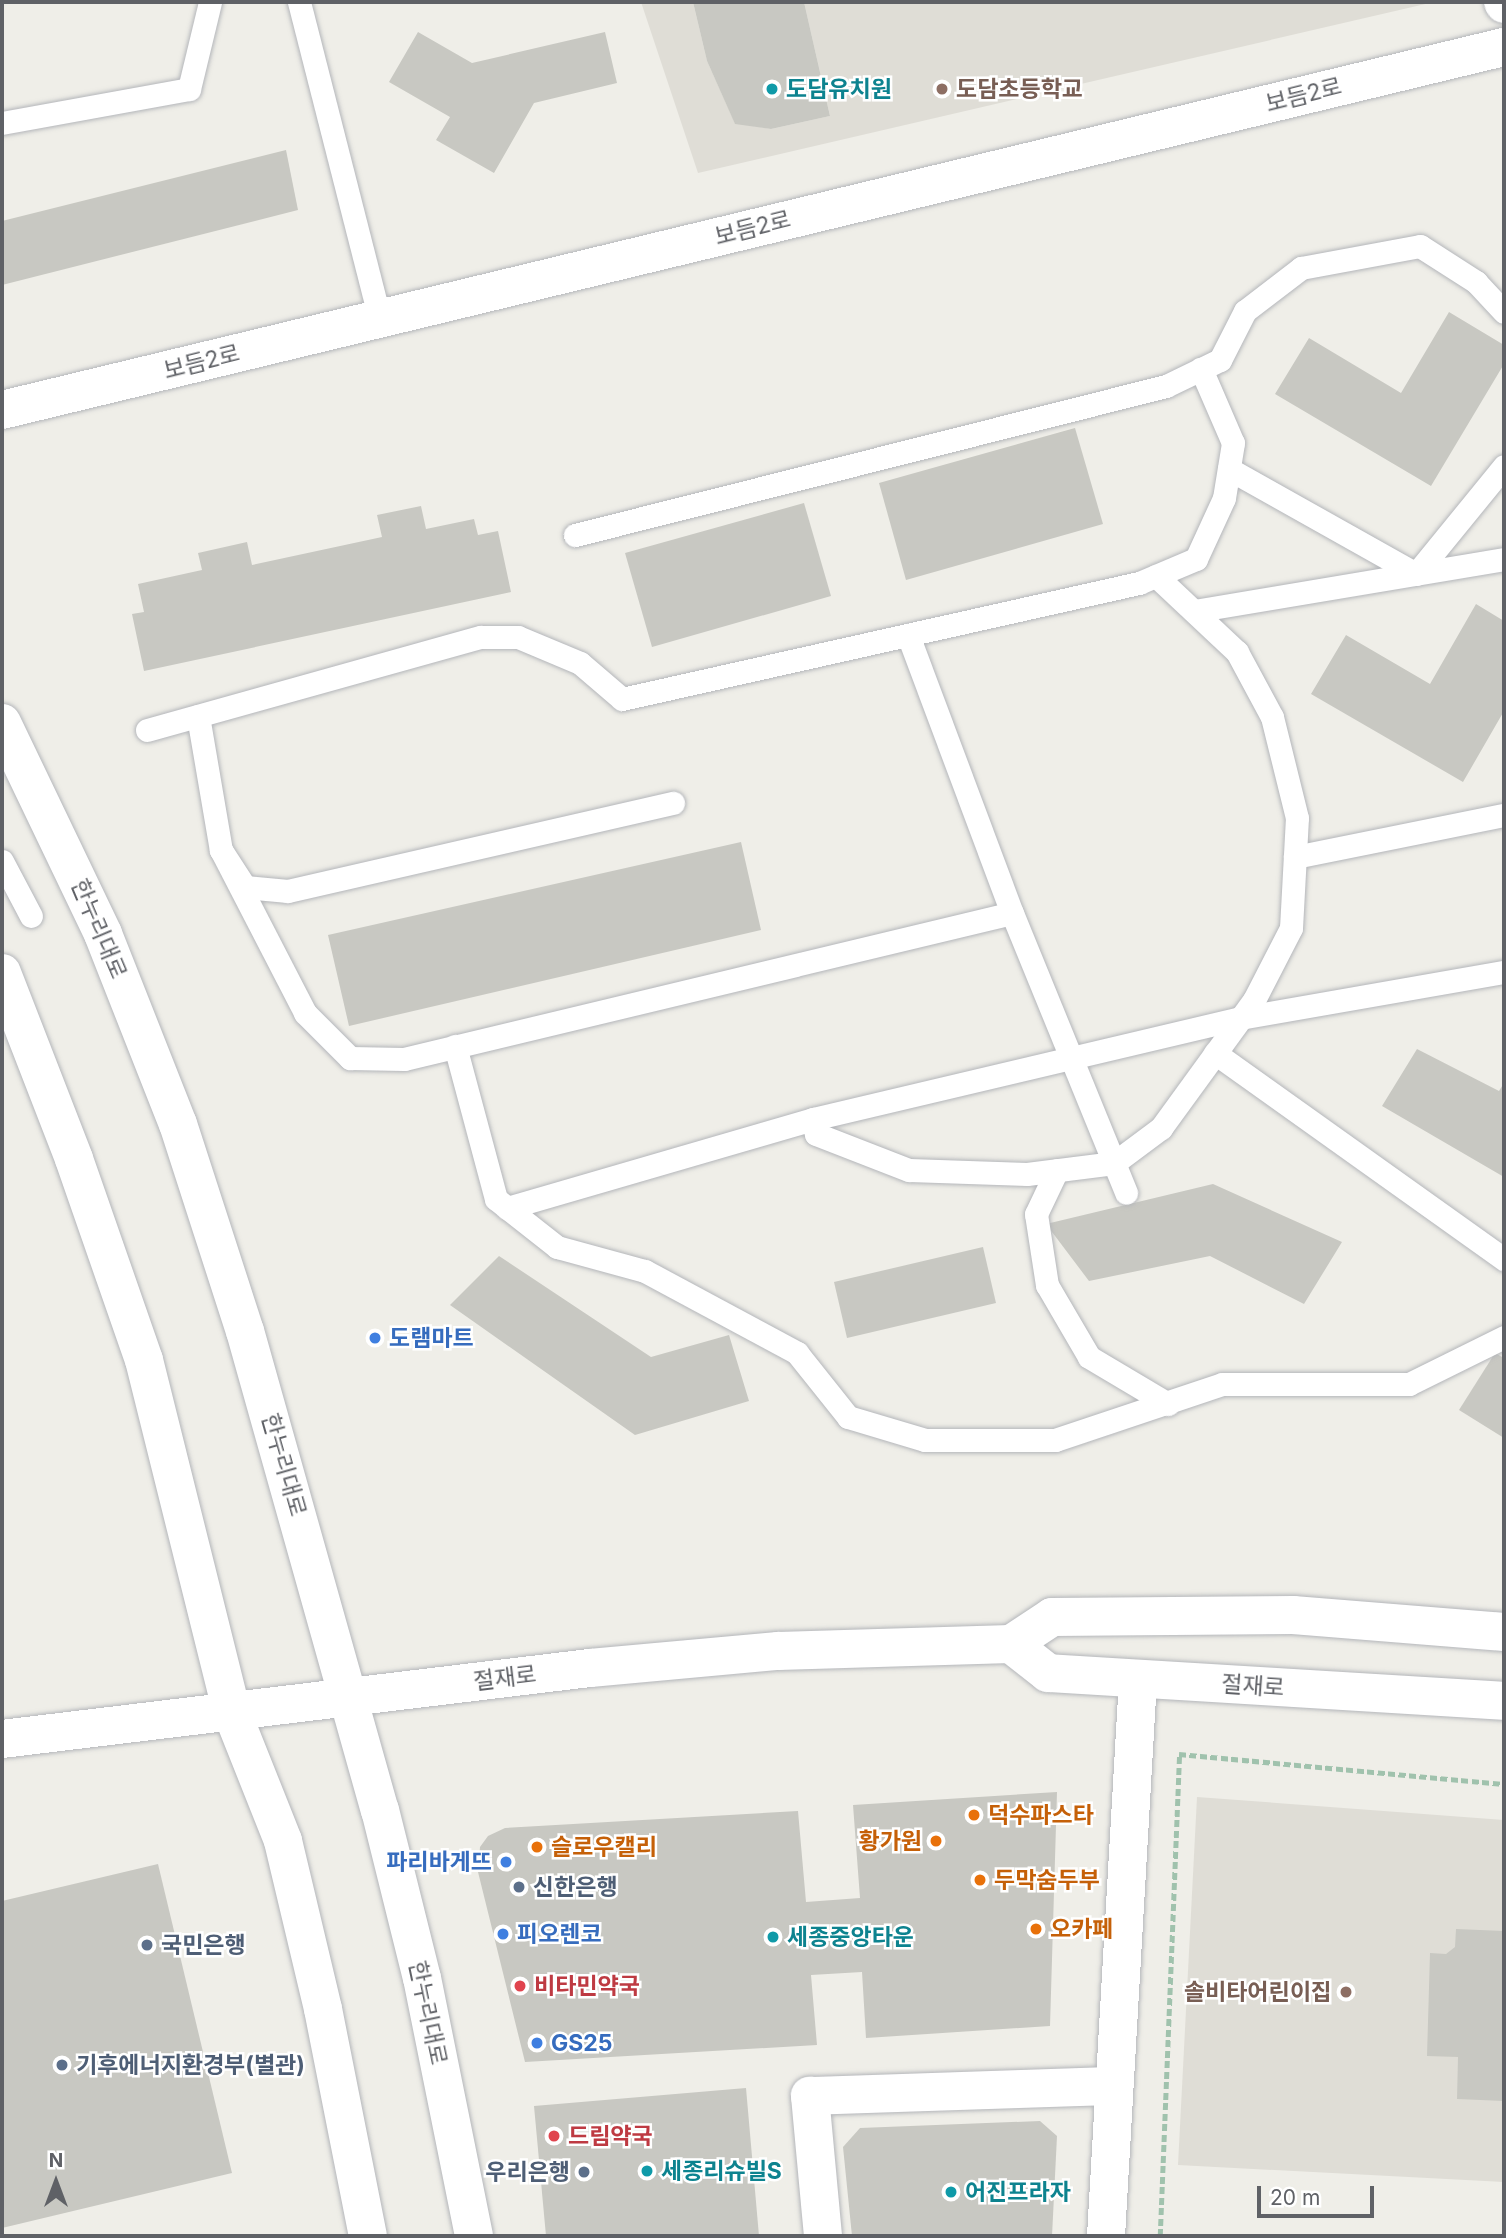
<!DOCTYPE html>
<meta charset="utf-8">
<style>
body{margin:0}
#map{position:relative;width:1506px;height:2238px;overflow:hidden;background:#efeee8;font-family:Inter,"Noto Sans KR",sans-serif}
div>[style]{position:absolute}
.education>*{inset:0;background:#dfddd6}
.building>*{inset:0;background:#c8c8c2}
.path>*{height:4.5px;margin-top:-2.25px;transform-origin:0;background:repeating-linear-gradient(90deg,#a0c2ad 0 7px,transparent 0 10.5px)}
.roads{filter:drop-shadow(0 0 2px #b4b6ba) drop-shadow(0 0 2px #b4b6ba)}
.service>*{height:23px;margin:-11.5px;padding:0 11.5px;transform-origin:11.5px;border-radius:11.5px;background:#fff}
.minor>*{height:38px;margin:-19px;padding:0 19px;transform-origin:19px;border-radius:19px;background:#fff}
.tertiary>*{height:38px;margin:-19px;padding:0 19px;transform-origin:19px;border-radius:19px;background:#fff}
.dots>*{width:19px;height:19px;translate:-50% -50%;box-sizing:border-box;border:4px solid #fff;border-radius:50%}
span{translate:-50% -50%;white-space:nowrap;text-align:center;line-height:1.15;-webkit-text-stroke:5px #fff;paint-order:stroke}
.culture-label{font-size:23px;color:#0d838f;font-weight:700}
.left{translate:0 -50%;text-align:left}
.education-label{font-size:23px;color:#785e54;font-weight:700}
.right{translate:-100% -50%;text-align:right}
.street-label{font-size:23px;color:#5f6166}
.shop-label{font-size:23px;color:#366cbe;font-weight:700}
.food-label{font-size:23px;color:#c56008;font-weight:700}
.service-label{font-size:23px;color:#4e5e75;font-weight:700}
.health-label{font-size:23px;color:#be3a42;font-weight:700}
.frame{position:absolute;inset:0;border:4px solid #5f6166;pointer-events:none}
.north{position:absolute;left:21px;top:2147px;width:70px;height:70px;-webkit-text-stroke:5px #fff;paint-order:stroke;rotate:0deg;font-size:19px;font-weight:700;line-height:28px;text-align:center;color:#5f6166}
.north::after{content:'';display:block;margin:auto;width:24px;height:32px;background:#5f6166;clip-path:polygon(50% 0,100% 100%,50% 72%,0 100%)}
.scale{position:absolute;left:1257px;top:2186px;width:117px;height:32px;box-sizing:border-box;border:4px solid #5f6166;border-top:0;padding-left:9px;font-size:21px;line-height:24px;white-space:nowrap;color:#5f6166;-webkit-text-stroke:5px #fff;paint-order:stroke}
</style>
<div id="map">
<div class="education">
<div style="clip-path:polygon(641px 2px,693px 2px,707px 61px,735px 123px,771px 129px,830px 116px,804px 2px,1434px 2px,698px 173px)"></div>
<div style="clip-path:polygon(1197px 1797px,1504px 1820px,1504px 2182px,1178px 2165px)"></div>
</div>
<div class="building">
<div style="clip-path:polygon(693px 2px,804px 2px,830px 116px,771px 129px,735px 124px,707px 61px)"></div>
<div style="clip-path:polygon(418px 32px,472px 63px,605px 32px,617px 83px,534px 103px,494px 173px,436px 140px,450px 117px,389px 82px)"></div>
<div style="clip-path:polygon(286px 150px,298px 210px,2px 285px,2px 221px)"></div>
<div style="clip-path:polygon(1449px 312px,1504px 345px,1504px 364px,1431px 486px,1275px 394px,1309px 338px,1401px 393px)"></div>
<div style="clip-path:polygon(1075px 428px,1103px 524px,906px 580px,879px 483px)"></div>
<div style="clip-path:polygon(804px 503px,831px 596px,652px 647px,625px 553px)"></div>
<div style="clip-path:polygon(421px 506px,426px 529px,474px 519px,478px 535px,498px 531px,511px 592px,144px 671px,132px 614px,144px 612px,138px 584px,202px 570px,198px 553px,247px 542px,252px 565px,382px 537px,377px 515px)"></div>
<div style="clip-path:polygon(1476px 604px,1504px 621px,1504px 711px,1463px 782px,1311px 694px,1346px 635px,1430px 684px)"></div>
<div style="clip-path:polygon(741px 842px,761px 930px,349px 1026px,328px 935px)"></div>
<div style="clip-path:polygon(1417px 1049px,1499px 1091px,1504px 1083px,1504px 1177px,1382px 1106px)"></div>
<div style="clip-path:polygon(1213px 1184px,1342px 1242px,1304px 1304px,1210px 1256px,1089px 1281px,1046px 1224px)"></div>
<div style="clip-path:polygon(983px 1247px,996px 1303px,847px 1338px,834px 1282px)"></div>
<div style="clip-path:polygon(499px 1256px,651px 1357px,729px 1335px,749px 1401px,635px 1435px,450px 1305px)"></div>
<div style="clip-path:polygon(1495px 1353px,1504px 1358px,1504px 1438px,1459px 1410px)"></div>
<div style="clip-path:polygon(1057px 1792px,1050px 2026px,866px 2038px,862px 1972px,811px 1975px,817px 2045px,525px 2062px,478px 1872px,480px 1847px,488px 1836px,505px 1828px,798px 1811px,806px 1902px,860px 1898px,853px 1805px)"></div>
<div style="clip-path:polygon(158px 1864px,232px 2173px,2px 2228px,2px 1901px)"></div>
<div style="clip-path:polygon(1456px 1929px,1504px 1931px,1504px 2101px,1457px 2099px,1458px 2057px,1427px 2056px,1430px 1953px,1446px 1954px,1455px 1947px)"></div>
<div style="clip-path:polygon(746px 2088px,759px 2236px,546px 2236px,534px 2106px)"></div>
<div style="clip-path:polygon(1040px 2121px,1057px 2136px,1052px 2236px,852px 2236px,843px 2147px,860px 2128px)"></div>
</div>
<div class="path">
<div style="left:1160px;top:2236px;width:482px;rotate:-87.7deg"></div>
<div style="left:1179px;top:1754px;width:326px;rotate:5.3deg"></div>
</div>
<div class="roads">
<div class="service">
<div style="left:299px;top:2px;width:327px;rotate:75.7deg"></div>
<div style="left:2px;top:123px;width:190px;rotate:-10.3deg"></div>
<div style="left:189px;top:89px;width:89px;rotate:-76.4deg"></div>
<div style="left:1229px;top:469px;width:214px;rotate:29.3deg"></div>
<div style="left:1416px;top:574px;width:139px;rotate:-50.8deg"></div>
<div style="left:575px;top:535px;width:609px;rotate:-14.15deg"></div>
<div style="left:1166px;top:386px;width:60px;rotate:-25.7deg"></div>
<div style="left:1220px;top:360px;width:55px;rotate:-63deg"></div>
<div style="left:1245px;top:311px;width:71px;rotate:-37.5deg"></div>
<div style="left:1301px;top:268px;width:121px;rotate:-10.5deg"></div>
<div style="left:1420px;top:246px;width:67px;rotate:32.7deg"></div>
<div style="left:1476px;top:282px;width:41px;rotate:47deg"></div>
<div style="left:1194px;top:611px;width:314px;rotate:-9.5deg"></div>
<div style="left:908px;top:635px;width:297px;rotate:69.5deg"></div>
<div style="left:1012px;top:913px;width:302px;rotate:67.8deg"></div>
<div style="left:198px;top:716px;width:136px;rotate:80.3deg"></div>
<div style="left:221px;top:850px;width:44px;rotate:57deg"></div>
<div style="left:245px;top:887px;width:43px;rotate:5.3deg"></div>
<div style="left:288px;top:891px;width:395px;rotate:-12.9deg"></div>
<div style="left:147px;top:730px;width:347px;rotate:-15.6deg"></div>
<div style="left:481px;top:637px;width:37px"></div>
<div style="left:518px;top:637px;width:67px;rotate:22.8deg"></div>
<div style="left:580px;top:663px;width:55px;rotate:40.6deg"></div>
<div style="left:622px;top:699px;width:530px;rotate:-12.65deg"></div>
<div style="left:1139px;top:583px;width:62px;rotate:-22.8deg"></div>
<div style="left:1196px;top:559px;width:67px;rotate:-65.3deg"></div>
<div style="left:1224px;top:498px;width:56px;rotate:-80.7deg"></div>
<div style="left:1233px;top:443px;width:81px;rotate:-113.4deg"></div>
<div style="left:221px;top:850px;width:183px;rotate:62.7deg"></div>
<div style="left:305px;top:1013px;width:64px;rotate:45deg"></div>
<div style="left:350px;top:1058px;width:54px;rotate:1.1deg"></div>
<div style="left:404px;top:1059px;width:625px;rotate:-13.5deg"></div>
<div style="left:1295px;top:857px;width:213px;rotate:-11.4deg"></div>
<div style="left:2px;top:861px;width:62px;rotate:62.2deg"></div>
<div style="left:455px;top:1046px;width:158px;rotate:75deg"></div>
<div style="left:496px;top:1199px;width:78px;rotate:38.2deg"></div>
<div style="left:557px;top:1247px;width:91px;rotate:15.3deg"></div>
<div style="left:645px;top:1271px;width:173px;rotate:28.3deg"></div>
<div style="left:797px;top:1353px;width:82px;rotate:51.4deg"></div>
<div style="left:848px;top:1417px;width:80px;rotate:16.6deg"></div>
<div style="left:925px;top:1440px;width:130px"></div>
<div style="left:1055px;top:1440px;width:176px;rotate:-18.5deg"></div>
<div style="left:1222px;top:1384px;width:187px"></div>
<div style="left:1409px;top:1384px;width:106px;rotate:-26.3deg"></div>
<div style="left:1215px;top:1053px;width:355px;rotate:35.5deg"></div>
<div style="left:813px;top:1119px;width:15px;rotate:79deg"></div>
<div style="left:816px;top:1134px;width:100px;rotate:21.2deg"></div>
<div style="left:909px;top:1170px;width:118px;rotate:1.9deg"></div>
<div style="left:1027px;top:1174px;width:88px;rotate:-7.2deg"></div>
<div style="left:1114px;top:1163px;width:59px;rotate:-36.7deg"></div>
<div style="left:1161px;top:1128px;width:158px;rotate:-54deg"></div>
<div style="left:1254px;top:1000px;width:81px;rotate:-62.8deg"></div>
<div style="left:1291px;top:928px;width:110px;rotate:-86.9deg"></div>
<div style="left:1297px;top:818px;width:104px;rotate:-103.9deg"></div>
<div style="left:1272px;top:717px;width:74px;rotate:-118.3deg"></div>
<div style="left:1237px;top:652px;width:111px;rotate:-136.8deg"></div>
<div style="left:1057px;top:1170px;width:49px;rotate:115.5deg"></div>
<div style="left:1036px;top:1214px;width:72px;rotate:81.2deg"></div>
<div style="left:1047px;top:1285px;width:83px;rotate:59.7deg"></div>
<div style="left:1089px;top:1357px;width:92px;rotate:30.7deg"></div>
<div style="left:507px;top:1208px;width:319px;rotate:-16.2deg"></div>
<div style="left:813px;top:1119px;width:439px;rotate:-13.3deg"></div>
<div style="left:1240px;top:1018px;width:268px;rotate:-9.9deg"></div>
</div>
<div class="minor">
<div style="left:823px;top:2236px;width:141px;rotate:-95.3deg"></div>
<div style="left:810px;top:2096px;width:304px;rotate:-1.9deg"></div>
</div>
<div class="tertiary">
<div style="left:1503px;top:2px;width:2px;rotate:63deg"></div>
<div style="left:2px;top:410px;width:1545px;rotate:-13.59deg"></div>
<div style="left:2px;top:723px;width:234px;rotate:64.4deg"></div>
<div style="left:103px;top:934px;width:204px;rotate:68.5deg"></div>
<div style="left:178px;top:1124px;width:218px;rotate:72.1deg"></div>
<div style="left:245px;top:1331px;width:498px;rotate:74.3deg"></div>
<div style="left:380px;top:1810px;width:173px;rotate:76deg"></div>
<div style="left:422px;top:1978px;width:263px;rotate:78.6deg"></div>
<div style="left:2px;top:973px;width:199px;rotate:68.8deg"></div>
<div style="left:74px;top:1159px;width:213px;rotate:70.8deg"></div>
<div style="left:144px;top:1360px;width:361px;rotate:76deg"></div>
<div style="left:231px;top:1710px;width:141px;rotate:68.3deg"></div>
<div style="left:283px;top:1841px;width:173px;rotate:76.6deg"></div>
<div style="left:323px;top:2009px;width:231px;rotate:78.8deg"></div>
<div style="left:1011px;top:1644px;width:47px;rotate:38.1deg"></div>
<div style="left:1048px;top:1673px;width:457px;rotate:3.5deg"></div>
<div style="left:2px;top:1739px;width:592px;rotate:-6.89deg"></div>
<div style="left:590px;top:1668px;width:189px;rotate:-5.2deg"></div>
<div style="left:778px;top:1651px;width:233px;rotate:-1.7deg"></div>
<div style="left:1011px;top:1644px;width:49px;rotate:-33.4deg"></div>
<div style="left:1052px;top:1617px;width:241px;rotate:-0.5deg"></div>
<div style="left:1293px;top:1615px;width:212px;rotate:4.6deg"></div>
<div style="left:1106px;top:2236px;width:558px;rotate:-86.71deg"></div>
</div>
</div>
<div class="dots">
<div style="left:772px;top:89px;background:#0f9aa8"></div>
<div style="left:942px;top:89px;background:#8d6e63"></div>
<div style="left:375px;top:1338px;background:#3f7fe0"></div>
<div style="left:974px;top:1815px;background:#e8710a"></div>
<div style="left:936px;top:1841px;background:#e8710a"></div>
<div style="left:537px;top:1847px;background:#e8710a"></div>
<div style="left:506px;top:1862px;background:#3f7fe0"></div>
<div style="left:980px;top:1880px;background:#e8710a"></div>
<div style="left:519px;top:1887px;background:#5c6f8a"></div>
<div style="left:1036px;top:1929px;background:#e8710a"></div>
<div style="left:503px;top:1934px;background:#3f7fe0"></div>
<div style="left:773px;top:1937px;background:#0f9aa8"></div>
<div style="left:147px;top:1945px;background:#5c6f8a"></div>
<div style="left:520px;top:1986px;background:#e0444e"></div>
<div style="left:1346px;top:1992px;background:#8d6e63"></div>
<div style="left:537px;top:2043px;background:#3f7fe0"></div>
<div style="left:62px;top:2065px;background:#5c6f8a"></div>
<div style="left:554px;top:2136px;background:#e0444e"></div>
<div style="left:647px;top:2171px;background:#0f9aa8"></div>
<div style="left:584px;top:2172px;background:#5c6f8a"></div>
<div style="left:951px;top:2192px;background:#0f9aa8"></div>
</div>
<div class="culture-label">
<span class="left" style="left:786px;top:89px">도담유치원</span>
<span class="left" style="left:787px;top:1937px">세종중앙타운</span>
<span class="left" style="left:661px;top:2171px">세종리슈빌S</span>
<span class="left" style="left:965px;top:2192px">어진프라자</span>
</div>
<div class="education-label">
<span class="left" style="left:956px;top:89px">도담초등학교</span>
<span class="right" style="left:1332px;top:1992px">솔비타어린이집</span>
</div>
<div class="street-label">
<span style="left:1304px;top:95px;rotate:-14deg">보듬2로</span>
<span style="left:753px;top:228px;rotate:-14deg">보듬2로</span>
<span style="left:202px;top:362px;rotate:-14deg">보듬2로</span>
<span style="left:99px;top:929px;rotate:67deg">한누리대로</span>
<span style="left:284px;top:1465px;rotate:74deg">한누리대로</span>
<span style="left:505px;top:1678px;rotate:-7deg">절재로</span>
<span style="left:1253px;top:1686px;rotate:4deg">절재로</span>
<span style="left:428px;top:2013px;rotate:78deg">한누리대로</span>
</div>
<div class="shop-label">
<span class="left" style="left:389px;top:1338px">도램마트</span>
<span class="right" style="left:492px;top:1862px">파리바게뜨</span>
<span class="left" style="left:517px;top:1934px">피오렌코</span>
<span class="left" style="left:551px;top:2043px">GS25</span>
</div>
<div class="food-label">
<span class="left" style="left:988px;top:1815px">덕수파스타</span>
<span class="right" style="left:922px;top:1841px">황가원</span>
<span class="left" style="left:551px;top:1847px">슬로우캘리</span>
<span class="left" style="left:994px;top:1880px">두막숨두부</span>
<span class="left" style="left:1050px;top:1929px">오카페</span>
</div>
<div class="service-label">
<span class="left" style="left:533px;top:1887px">신한은행</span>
<span class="left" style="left:161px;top:1945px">국민은행</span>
<span class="left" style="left:76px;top:2065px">기후에너지환경부(별관)</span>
<span class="right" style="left:570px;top:2172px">우리은행</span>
</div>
<div class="health-label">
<span class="left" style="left:534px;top:1986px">비타민약국</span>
<span class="left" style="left:568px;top:2136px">드림약국</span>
</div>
<div class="frame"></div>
<div class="north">N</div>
<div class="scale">20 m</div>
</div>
